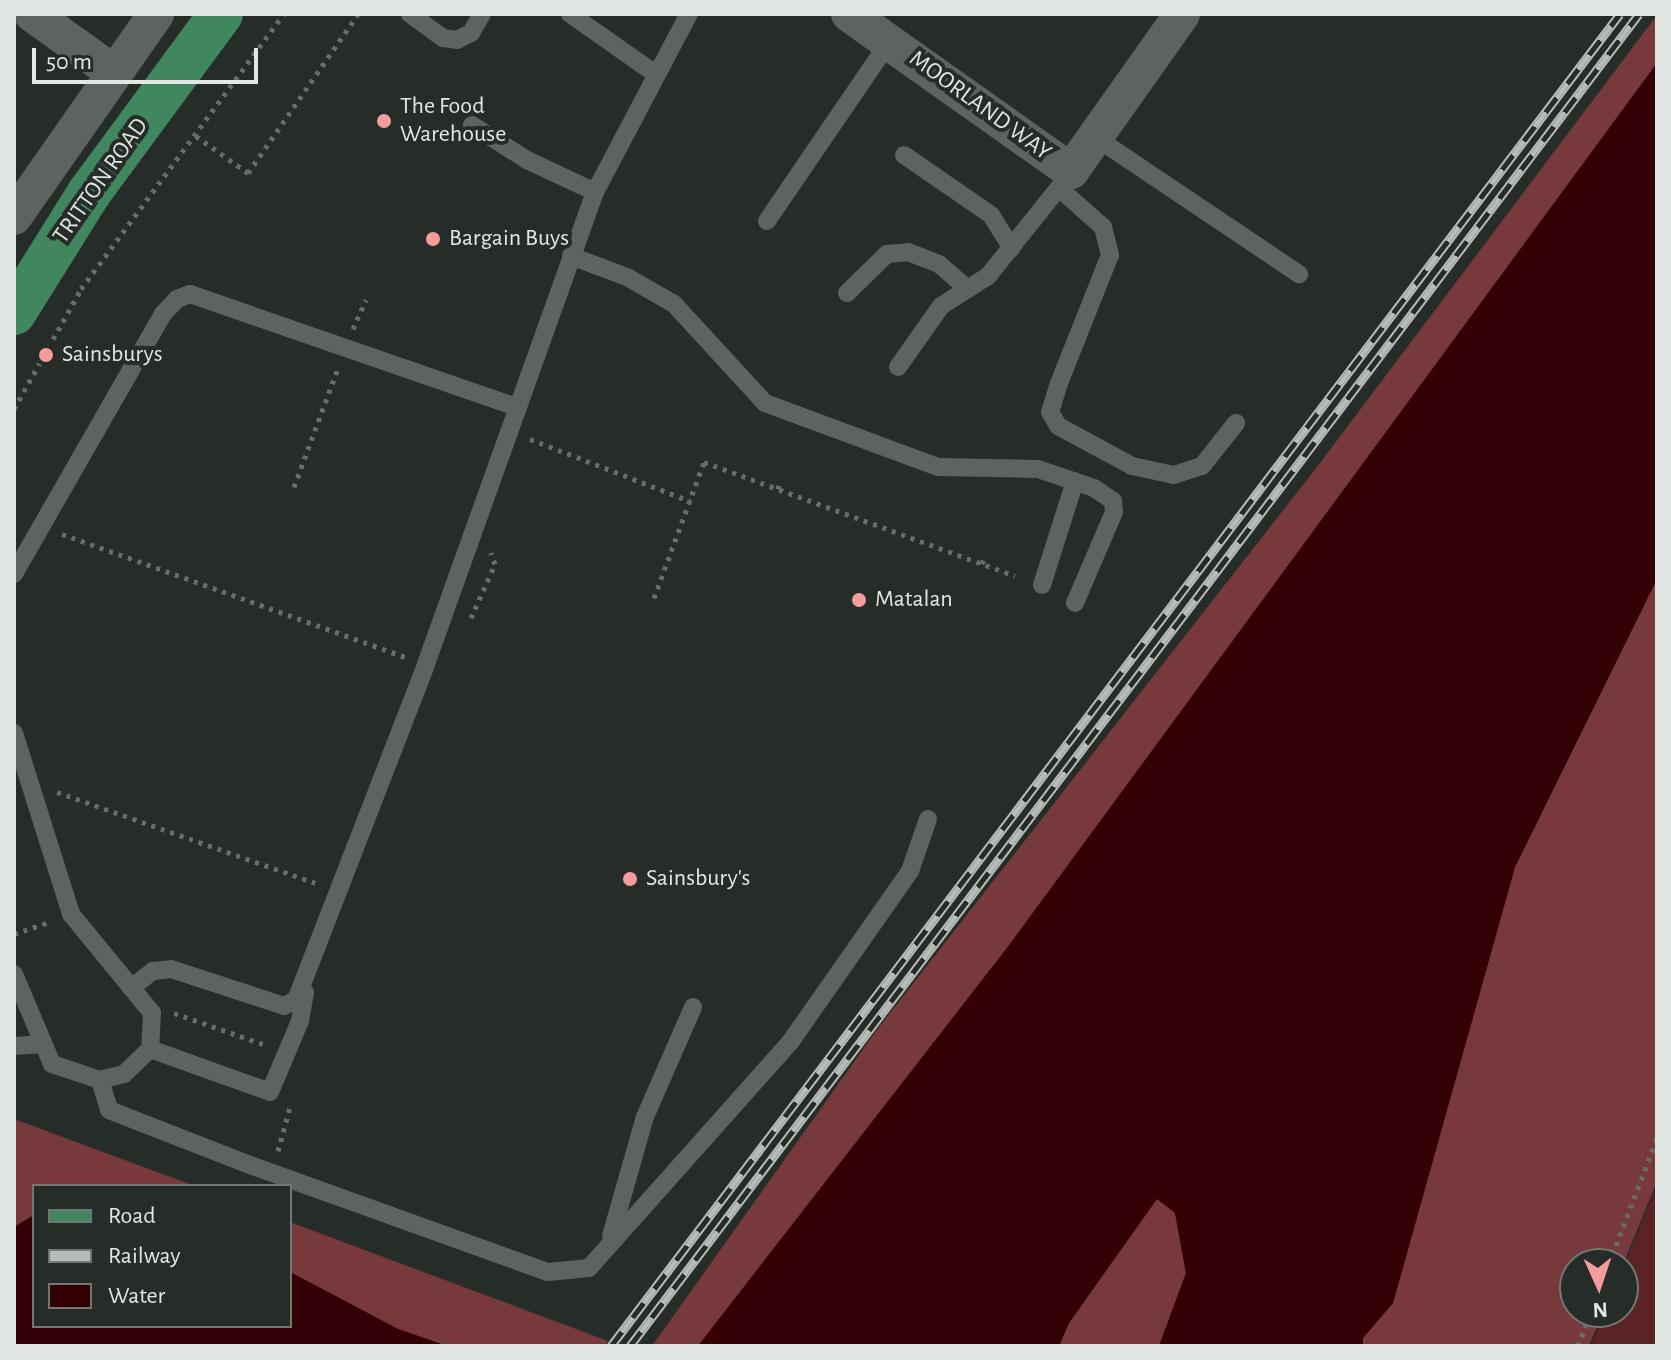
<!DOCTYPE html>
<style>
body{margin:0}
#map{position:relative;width:1671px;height:1360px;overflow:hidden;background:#262c28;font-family:"Alegreya Sans",sans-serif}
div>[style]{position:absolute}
.green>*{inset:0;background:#5c2327}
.forest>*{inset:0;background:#78393c}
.water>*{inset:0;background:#340005}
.path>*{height:5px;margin-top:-2.5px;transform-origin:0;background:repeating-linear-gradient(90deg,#686d6a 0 4px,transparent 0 10px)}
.lane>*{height:18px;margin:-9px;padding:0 9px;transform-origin:9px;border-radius:9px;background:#5d635e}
.street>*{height:36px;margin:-18px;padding:0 18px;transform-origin:18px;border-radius:18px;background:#5d635e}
.primary>*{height:44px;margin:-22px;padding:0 22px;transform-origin:22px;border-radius:22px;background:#408760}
.rail>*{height:9px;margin-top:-4.5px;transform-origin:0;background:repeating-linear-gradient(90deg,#262c28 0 18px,#b8bcb9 0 36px);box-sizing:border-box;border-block:2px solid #b8bcb9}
.dots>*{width:22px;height:22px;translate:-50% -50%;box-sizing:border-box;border:4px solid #262c28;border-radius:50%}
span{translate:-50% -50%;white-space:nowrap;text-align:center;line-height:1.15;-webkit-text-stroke:8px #262c28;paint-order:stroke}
.street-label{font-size:24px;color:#e3e7e4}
.poi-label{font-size:24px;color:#e3e7e4}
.left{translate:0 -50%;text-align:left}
.frame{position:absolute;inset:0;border:16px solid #e3e7e4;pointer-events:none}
.legend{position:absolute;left:32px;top:1184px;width:260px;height:144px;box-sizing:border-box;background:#262c28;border:2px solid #727773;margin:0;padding:10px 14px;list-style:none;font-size:24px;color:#e3e7e4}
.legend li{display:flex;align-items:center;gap:16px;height:40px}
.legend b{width:40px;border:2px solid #727773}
.north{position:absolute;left:1559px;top:1248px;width:80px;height:80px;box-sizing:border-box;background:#262c28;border:2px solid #727773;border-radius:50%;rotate:177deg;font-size:22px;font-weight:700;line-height:32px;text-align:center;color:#e3e7e4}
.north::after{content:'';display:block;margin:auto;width:28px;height:36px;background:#f59b9c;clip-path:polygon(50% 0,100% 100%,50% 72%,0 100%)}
.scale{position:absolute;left:32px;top:48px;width:226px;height:36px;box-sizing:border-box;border:4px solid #e3e7e4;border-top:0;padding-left:10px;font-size:24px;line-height:28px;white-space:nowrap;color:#e3e7e4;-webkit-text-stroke:6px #262c28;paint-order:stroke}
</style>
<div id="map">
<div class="green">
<div style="clip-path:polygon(1657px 1186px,1657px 1346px,1591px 1346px,1605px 1312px,1623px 1312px,1623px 1268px)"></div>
</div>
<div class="forest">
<div style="clip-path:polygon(1657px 15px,1657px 63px,1010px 944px,698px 1346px,652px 1346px,876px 1031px,1320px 463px)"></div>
<div style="clip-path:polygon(1657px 579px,1657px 1182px,1623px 1264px,1575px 1264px,1575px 1312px,1603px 1312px,1589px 1346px,1363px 1346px,1363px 1338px,1393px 1303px,1515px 867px)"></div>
<div style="clip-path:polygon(14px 1119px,195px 1186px,34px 1186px,34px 1215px,14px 1227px)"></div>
<div style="clip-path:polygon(1157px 1198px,1175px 1213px,1186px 1273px,1159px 1346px,1059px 1346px,1069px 1323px)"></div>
<div style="clip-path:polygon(290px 1222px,608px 1341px,604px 1346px,447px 1346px,398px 1329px,290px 1272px)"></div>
</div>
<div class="water">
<div style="clip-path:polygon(1657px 63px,1657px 579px,1515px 867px,1393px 1303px,1363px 1338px,1363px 1346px,1159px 1346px,1186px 1273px,1175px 1213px,1157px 1199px,1069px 1323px,1059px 1346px,698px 1346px,1010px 944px)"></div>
<div style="clip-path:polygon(34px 1215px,34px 1326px,290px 1326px,290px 1272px,398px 1329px,447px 1346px,14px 1346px,14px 1227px)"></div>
</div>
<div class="path">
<div style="left:196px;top:136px;width:64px;rotate:35.4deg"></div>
<div style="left:248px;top:173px;width:193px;rotate:-55.3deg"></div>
<div style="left:353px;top:329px;width:32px;rotate:-66deg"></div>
<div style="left:14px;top:409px;width:137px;rotate:-60.8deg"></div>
<div style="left:81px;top:289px;width:342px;rotate:-53.6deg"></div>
<div style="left:530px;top:439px;width:172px;rotate:21.2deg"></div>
<div style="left:294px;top:487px;width:127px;rotate:-69.7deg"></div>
<div style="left:778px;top:489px;width:8px;rotate:-76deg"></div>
<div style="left:62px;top:534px;width:365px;rotate:19.7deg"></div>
<div style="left:982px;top:564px;width:9px;rotate:-72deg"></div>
<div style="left:654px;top:598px;width:145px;rotate:-69.8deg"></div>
<div style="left:704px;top:462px;width:331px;rotate:20.1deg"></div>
<div style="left:471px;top:618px;width:59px;rotate:-66deg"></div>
<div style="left:495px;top:564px;width:12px;rotate:-110deg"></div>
<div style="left:57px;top:792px;width:274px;rotate:19.4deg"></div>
<div style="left:14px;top:934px;width:40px;rotate:-18.9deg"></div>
<div style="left:174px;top:1013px;width:97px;rotate:19.2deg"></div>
<div style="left:278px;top:1151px;width:46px;rotate:-74.7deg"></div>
<div style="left:1609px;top:1264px;width:135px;rotate:-69.1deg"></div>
<div style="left:1578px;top:1346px;width:36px;rotate:-69deg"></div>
</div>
<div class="lane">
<div style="left:410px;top:14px;width:41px;rotate:36deg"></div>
<div style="left:443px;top:38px;width:14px;rotate:8deg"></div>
<div style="left:457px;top:40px;width:16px;rotate:-27deg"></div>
<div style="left:471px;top:33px;width:22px;rotate:-60deg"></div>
<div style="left:570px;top:14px;width:103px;rotate:35.1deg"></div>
<div style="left:472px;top:125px;width:65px;rotate:32.5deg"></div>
<div style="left:527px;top:160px;width:75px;rotate:25.2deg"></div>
<div style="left:1095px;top:137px;width:246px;rotate:33.9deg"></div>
<div style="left:904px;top:155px;width:106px;rotate:34.6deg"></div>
<div style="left:991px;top:215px;width:39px;rotate:58deg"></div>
<div style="left:1059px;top:188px;width:59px;rotate:41.6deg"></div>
<div style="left:1103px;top:227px;width:29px;rotate:76deg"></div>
<div style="left:1110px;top:255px;width:138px;rotate:111.7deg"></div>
<div style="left:1059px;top:383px;width:30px;rotate:107deg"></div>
<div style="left:1050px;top:412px;width:16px;rotate:60deg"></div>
<div style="left:1058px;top:426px;width:84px;rotate:28.4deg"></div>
<div style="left:1132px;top:466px;width:43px;rotate:12.1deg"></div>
<div style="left:1174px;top:475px;width:29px;rotate:-18deg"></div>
<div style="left:1202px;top:466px;width:55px;rotate:-51.7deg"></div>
<div style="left:767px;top:221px;width:218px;rotate:-55.7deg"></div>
<div style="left:571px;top:256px;width:60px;rotate:20.6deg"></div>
<div style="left:627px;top:277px;width:54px;rotate:29.9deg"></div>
<div style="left:674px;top:304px;width:134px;rotate:47.4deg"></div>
<div style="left:765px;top:403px;width:184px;rotate:20.3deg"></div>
<div style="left:938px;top:467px;width:100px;rotate:1.1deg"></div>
<div style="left:1038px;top:469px;width:59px;rotate:18.7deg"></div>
<div style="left:1094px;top:488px;width:23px;rotate:34deg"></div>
<div style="left:1113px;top:501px;width:11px;rotate:85deg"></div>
<div style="left:1114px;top:512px;width:99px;rotate:113.2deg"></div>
<div style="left:847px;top:293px;width:56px;rotate:-44.3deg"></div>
<div style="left:887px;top:254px;width:21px;rotate:-5deg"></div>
<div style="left:908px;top:252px;width:33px;rotate:21deg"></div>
<div style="left:939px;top:264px;width:38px;rotate:41deg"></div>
<div style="left:898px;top:367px;width:75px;rotate:-54.8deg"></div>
<div style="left:941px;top:306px;width:56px;rotate:-32.6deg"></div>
<div style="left:988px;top:276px;width:123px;rotate:-51.3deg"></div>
<div style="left:14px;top:574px;width:300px;rotate:-60.2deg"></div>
<div style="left:163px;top:314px;width:21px;rotate:-47deg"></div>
<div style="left:177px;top:299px;width:14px;rotate:-21deg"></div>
<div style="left:190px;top:294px;width:346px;rotate:19.1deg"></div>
<div style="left:1042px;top:585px;width:109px;rotate:-72.4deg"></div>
<div style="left:14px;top:733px;width:190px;rotate:72.5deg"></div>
<div style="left:71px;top:914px;width:128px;rotate:50.7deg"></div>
<div style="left:152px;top:1013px;width:36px;rotate:93deg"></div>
<div style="left:150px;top:1049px;width:36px;rotate:136deg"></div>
<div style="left:124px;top:1074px;width:25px;rotate:166deg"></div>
<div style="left:100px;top:1080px;width:51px;rotate:-161.6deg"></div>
<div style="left:52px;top:1064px;width:98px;rotate:-112.9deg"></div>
<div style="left:131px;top:988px;width:28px;rotate:-38deg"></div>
<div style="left:153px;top:971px;width:18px;rotate:-6deg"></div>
<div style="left:171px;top:969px;width:119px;rotate:18.1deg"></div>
<div style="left:284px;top:1006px;width:13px;rotate:-27deg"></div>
<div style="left:296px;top:1000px;width:360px;rotate:-68.8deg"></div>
<div style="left:426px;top:664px;width:501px;rotate:-70.3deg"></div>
<div style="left:595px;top:192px;width:201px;rotate:-62.2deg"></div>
<div style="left:14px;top:1046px;width:26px;rotate:-4deg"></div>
<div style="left:150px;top:1049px;width:127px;rotate:19.7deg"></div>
<div style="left:270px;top:1092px;width:77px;rotate:-67.1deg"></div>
<div style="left:300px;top:1021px;width:29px;rotate:-80deg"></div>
<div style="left:100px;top:1080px;width:31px;rotate:73deg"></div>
<div style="left:109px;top:1110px;width:155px;rotate:21.3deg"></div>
<div style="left:253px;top:1166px;width:313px;rotate:19.8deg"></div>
<div style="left:548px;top:1272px;width:41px;rotate:-5.6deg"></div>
<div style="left:589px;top:1268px;width:304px;rotate:-48.3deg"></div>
<div style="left:791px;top:1041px;width:208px;rotate:-55deg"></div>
<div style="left:910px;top:871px;width:55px;rotate:-70.9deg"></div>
<div style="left:611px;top:1236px;width:124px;rotate:-74.1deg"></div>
<div style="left:645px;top:1117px;width:120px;rotate:-66.4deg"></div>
</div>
<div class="street">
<div style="left:32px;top:14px;width:101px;rotate:35.7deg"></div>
<div style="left:849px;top:14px;width:272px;rotate:35.3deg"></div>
<div style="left:1071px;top:171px;width:192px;rotate:-54.7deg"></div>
<div style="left:14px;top:217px;width:248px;rotate:-55deg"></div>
</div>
<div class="primary">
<div style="left:14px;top:313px;width:142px;rotate:-58deg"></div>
<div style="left:89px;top:193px;width:222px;rotate:-53.6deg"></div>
</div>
<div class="rail">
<div style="left:611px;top:1346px;width:1671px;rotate:-52.86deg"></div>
<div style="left:630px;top:1346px;width:1671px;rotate:-52.86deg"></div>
</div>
<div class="dots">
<div style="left:384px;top:121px;background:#f59b9c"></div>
<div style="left:433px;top:239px;background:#f59b9c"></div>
<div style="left:46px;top:355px;background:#f59b9c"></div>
<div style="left:859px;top:600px;background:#f59b9c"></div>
<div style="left:630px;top:879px;background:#f59b9c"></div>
</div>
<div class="street-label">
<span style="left:980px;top:106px;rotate:36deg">MOORLAND WAY</span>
<span style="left:101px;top:181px;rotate:-55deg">TRITTON ROAD</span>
</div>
<div class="poi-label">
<span class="left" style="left:400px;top:121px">The Food<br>Warehouse</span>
<span class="left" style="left:449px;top:239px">Bargain Buys</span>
<span class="left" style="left:62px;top:355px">Sainsburys</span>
<span class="left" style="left:875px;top:600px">Matalan</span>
<span class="left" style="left:646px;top:879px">Sainsbury's</span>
</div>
<div class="frame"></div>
<ul class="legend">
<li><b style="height:10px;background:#408760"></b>Road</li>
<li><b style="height:10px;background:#b8bcb9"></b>Railway</li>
<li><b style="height:22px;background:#340005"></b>Water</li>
</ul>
<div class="north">N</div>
<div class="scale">50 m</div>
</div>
